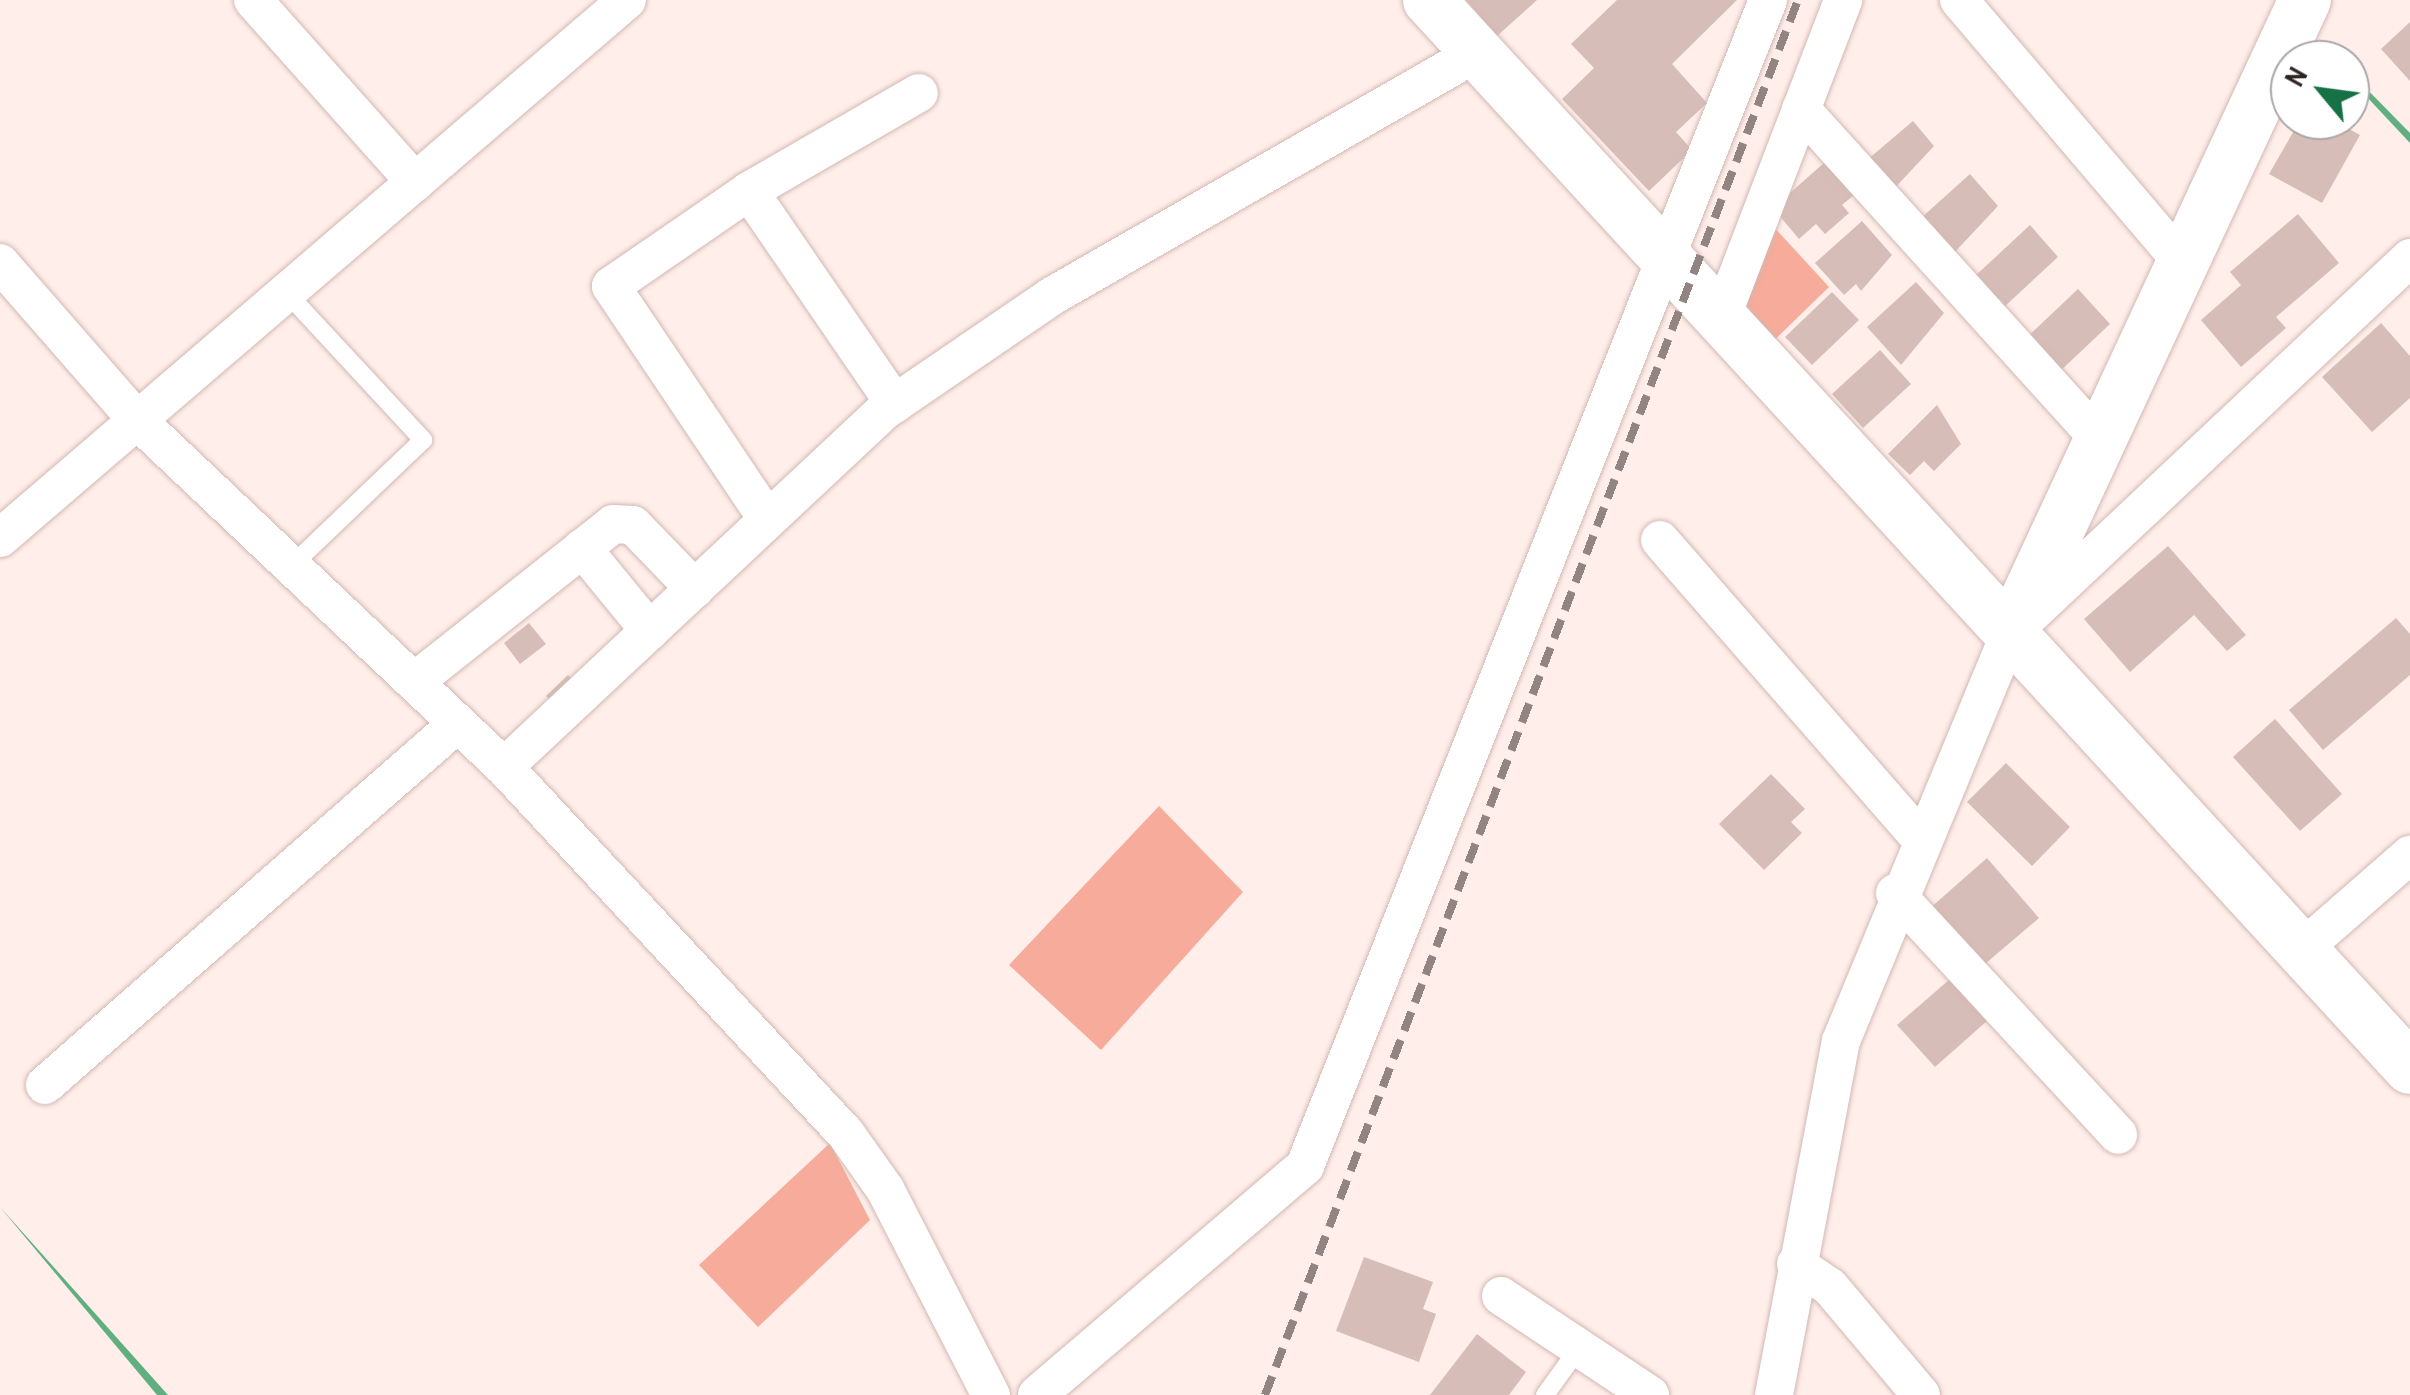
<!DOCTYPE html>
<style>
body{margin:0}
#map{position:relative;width:2410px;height:1395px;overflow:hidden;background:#ffeeea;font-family:"Archivo Narrow",sans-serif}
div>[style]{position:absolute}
.green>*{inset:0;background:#f7ab9a}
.water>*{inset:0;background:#60af81}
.building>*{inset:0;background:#d7bdb7}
.roads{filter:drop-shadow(0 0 2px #d2b8b2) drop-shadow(0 0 2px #d2b8b2)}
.lane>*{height:18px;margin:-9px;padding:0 9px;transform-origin:9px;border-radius:9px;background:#fff}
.street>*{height:38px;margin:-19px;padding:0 19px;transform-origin:19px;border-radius:19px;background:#fff}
.secondary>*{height:52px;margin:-26px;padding:0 26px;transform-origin:26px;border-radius:26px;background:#fff}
.rail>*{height:8px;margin-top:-4px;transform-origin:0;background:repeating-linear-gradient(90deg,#918481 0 20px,transparent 0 30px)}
span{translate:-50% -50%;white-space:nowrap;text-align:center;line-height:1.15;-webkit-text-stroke:9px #fff;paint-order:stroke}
.north{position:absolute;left:2270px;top:40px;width:100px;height:100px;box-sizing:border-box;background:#fff;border:2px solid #aba7a6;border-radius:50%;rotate:299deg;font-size:28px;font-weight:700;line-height:40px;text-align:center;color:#2c2220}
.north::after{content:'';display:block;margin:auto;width:35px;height:45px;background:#167145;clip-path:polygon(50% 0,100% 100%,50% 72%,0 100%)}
</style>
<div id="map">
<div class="green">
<div style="clip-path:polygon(1761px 213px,1829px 287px,1755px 359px,1720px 321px)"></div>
<div style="clip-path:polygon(1159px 806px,1243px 892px,1101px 1050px,1009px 965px)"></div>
<div style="clip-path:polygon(830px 1143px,870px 1220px,758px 1327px,699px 1265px)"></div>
</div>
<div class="water">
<div style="clip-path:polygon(2350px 72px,2410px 133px,2410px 143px,2350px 79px)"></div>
<div style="clip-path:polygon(0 1207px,168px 1395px,157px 1395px)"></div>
</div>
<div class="building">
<div style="clip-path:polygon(1466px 0,1537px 0,1497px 36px)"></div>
<div style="clip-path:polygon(1617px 0,1737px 0,1672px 64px,1707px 103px,1676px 132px,1692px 150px,1649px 191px,1562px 99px,1594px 68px,1571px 44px)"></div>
<div style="clip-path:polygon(2410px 22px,2410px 81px,2381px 49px)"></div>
<div style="clip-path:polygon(2300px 120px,2333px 120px,2360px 135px,2322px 203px,2269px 174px)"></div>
<div style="clip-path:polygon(1913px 121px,1934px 146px,1892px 191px,1867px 160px)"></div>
<div style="clip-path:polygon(1825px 162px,1854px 195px,1842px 205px,1849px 213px,1825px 234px,1816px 224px,1799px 239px,1773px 208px)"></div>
<div style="clip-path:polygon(1970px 174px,1998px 206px,1953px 254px,1921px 218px)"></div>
<div style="clip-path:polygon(2298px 214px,2339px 263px,2276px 317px,2286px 328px,2241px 367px,2201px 320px,2241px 285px,2230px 272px)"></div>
<div style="clip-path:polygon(1862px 221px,1892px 255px,1861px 291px,1856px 284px,1844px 295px,1815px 263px)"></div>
<div style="clip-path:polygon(2030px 225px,2058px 257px,2003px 308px,1974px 277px)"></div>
<div style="clip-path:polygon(1916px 282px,1944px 313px,1901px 365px,1867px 327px)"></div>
<div style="clip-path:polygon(2078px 289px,2110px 324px,2058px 373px,2025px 339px)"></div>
<div style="clip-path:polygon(1832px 292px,1859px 320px,1812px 365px,1785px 337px)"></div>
<div style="clip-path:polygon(2381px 323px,2410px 356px,2410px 398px,2372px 432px,2322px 377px)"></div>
<div style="clip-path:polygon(1880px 350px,1911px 384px,1863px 428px,1832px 394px)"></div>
<div style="clip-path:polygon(1937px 405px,1961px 444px,1934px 471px,1924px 461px,1910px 475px,1888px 454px)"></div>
<div style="clip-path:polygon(2168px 546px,2246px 635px,2227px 651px,2194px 615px,2130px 672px,2084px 619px)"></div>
<div style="clip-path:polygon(2396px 618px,2410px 634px,2410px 675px,2323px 750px,2289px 710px)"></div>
<div style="clip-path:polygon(529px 623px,546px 644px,520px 664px,504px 643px)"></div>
<div style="clip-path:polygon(568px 675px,580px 687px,557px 707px,546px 696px)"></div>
<div style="clip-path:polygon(2275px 719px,2342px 794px,2300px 831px,2233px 757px)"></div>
<div style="clip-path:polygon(2006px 763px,2070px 827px,2032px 866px,1967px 802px)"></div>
<div style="clip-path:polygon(1771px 774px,1805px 809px,1791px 822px,1802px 833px,1764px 870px,1719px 824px)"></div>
<div style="clip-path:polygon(1987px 858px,2039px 918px,1979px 969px,1928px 910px)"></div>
<div style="clip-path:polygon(1950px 979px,1987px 1021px,1935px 1067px,1897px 1025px)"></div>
<div style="clip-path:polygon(1364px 1257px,1433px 1282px,1423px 1309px,1436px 1314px,1419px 1362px,1336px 1331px)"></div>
<div style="clip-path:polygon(1477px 1334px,1526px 1372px,1509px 1395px,1430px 1395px)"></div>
</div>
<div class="roads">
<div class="lane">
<div style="left:286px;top:292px;width:202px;rotate:47.2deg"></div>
<div style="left:423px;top:440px;width:182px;rotate:136.3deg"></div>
<div style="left:1545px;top:1395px;width:58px;rotate:-54.1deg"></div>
</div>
<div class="street">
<div style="left:253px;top:0;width:244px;rotate:48.3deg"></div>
<div style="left:1959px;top:0;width:345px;rotate:49.6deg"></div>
<div style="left:1801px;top:109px;width:446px;rotate:47.9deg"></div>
<div style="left:749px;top:191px;width:258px;rotate:55.6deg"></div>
<div style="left:0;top:263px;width:208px;rotate:48.9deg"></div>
<div style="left:137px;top:420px;width:505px;rotate:43.4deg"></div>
<div style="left:504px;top:767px;width:502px;rotate:47.02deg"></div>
<div style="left:846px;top:1134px;width:67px;rotate:54.7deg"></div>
<div style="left:885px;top:1189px;width:232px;rotate:62.8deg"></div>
<div style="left:1720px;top:321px;width:344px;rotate:-69deg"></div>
<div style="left:766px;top:517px;width:278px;rotate:-123.9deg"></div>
<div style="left:611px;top:286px;width:168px;rotate:-34.5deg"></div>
<div style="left:749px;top:191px;width:196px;rotate:-30deg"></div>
<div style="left:0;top:538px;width:826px;rotate:-40.63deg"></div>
<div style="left:1660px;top:540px;width:394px;rotate:48.9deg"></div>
<div style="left:582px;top:548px;width:107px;rotate:50.7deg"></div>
<div style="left:414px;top:682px;width:254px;rotate:-38.4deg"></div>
<div style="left:613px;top:524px;width:20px;rotate:3deg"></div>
<div style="left:633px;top:525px;width:89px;rotate:45.9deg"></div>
<div style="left:504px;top:767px;width:522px;rotate:-43.14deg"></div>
<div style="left:885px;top:410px;width:202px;rotate:-34.3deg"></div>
<div style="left:1052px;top:296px;width:489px;rotate:-29.8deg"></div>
<div style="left:1895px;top:893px;width:329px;rotate:47.3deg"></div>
<div style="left:2301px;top:950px;width:145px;rotate:-41.1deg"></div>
<div style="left:45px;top:1085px;width:549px;rotate:-41.23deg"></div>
<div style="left:1796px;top:1264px;width:41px;rotate:34.1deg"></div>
<div style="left:1830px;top:1287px;width:141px;rotate:49.9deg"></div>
<div style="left:1501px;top:1296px;width:179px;rotate:33.6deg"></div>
<div style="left:1037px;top:1395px;width:353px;rotate:-40.5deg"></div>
<div style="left:1305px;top:1166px;width:1255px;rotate:-68.34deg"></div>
<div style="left:1774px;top:1395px;width:360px;rotate:-79.3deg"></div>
<div style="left:1841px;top:1041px;width:441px;rotate:-67.5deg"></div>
<div style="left:2010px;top:634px;width:549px;rotate:-43.23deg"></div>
</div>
<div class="secondary">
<div style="left:1429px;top:0;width:1450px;rotate:47.43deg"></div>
<div style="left:2010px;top:634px;width:699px;rotate:-65.05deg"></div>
</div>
</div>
<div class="rail">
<div style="left:1265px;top:1395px;width:1493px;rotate:-69.09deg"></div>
</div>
<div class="north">N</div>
</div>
